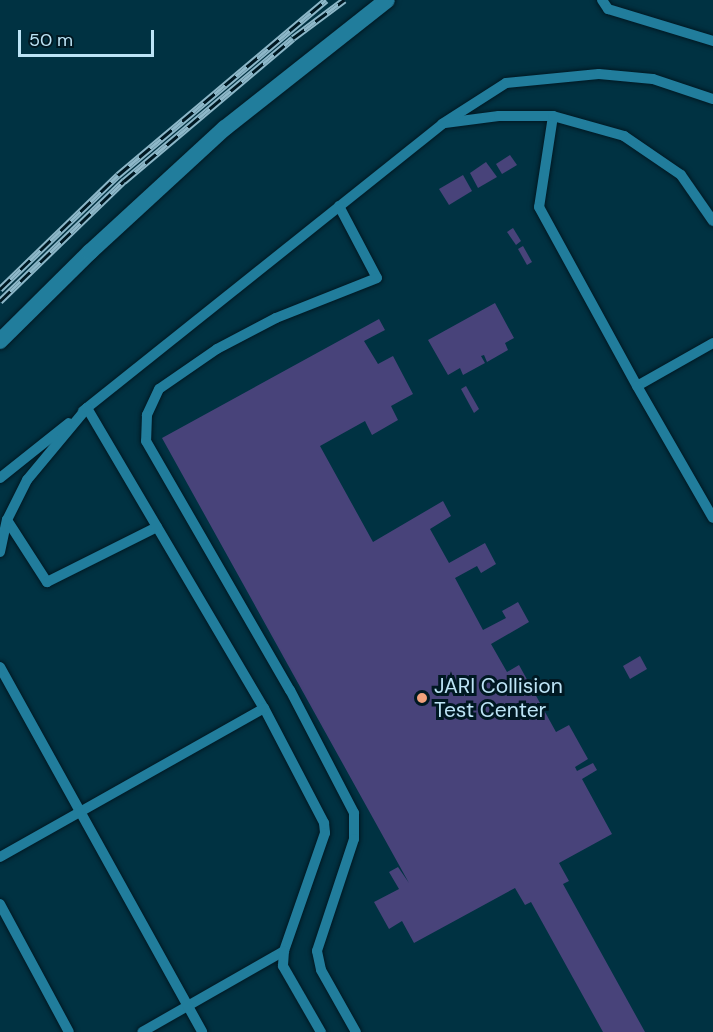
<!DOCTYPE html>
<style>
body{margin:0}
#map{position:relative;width:713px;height:1032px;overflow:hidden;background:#003242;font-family:"DM Sans",sans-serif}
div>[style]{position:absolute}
.building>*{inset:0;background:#48437a}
.roads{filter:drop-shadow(0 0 2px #001822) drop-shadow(0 0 2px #001822)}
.service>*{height:10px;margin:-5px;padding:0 5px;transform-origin:5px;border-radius:5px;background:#217d9c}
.tertiary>*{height:16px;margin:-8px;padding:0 8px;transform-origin:8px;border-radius:8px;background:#217d9c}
.rail>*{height:7px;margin-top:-3.5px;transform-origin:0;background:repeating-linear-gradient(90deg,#001822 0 14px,#8db7c8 0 28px);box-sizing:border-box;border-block:2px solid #8db7c8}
.dots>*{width:16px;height:16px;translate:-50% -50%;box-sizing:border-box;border:3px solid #001822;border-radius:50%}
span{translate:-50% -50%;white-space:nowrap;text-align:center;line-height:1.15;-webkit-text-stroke:6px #001822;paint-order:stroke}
.poi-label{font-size:21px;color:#bde4f6}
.left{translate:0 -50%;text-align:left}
.scale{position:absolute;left:18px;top:30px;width:136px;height:27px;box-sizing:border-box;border:3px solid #bde4f6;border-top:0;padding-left:8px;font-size:18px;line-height:21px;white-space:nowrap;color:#bde4f6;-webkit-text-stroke:4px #001822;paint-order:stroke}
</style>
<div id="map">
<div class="building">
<div style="clip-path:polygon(510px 155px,517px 165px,502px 174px,496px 164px)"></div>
<div style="clip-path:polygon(486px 162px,497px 177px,478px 188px,470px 173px)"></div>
<div style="clip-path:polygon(463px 175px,472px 191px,449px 205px,439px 189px)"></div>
<div style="clip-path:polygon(513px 228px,521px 241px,516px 245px,507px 232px)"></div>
<div style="clip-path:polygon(523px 246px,532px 262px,527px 265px,518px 249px)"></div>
<div style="clip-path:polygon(495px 303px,514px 338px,505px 343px,508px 350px,487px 362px,484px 355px,481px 356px,485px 363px,463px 375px,460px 368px,448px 375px,428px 340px)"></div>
<div style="clip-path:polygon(379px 319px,385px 330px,364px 341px,378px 364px,393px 356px,413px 394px,391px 406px,398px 420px,372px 435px,365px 421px,320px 446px,373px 542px,443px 501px,451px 516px,430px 529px,449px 563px,485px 543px,496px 564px,481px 573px,477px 566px,455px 578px,483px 630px,506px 618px,502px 611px,518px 602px,529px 622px,491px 644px,507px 672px,519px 665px,556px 732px,569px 725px,588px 759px,575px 767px,577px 771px,593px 763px,597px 770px,582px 779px,612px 834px,559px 863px,569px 881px,563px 884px,645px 1032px,603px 1032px,531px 902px,525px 905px,515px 888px,414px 943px,402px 921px,389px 929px,374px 902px,399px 889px,389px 872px,398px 867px,409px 883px,162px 438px)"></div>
<div style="clip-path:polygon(466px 386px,479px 409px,474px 413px,461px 389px)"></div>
<div style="clip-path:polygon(640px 656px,647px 669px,630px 679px,623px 666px)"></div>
</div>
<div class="roads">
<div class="service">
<div style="left:602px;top:0;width:11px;rotate:56deg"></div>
<div style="left:608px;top:9px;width:110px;rotate:16.9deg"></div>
<div style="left:553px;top:116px;width:92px;rotate:98.7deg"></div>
<div style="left:539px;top:207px;width:204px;rotate:61.3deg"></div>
<div style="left:445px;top:123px;width:54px;rotate:-7.4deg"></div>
<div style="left:499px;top:116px;width:54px"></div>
<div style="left:553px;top:116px;width:74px;rotate:15.7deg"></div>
<div style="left:624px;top:136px;width:69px;rotate:34.4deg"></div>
<div style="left:681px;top:175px;width:56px;rotate:55.2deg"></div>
<div style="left:339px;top:206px;width:81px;rotate:62.2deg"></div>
<div style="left:377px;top:278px;width:109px;rotate:158.4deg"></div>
<div style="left:276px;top:318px;width:67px;rotate:152.3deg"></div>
<div style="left:217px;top:349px;width:70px;rotate:145.4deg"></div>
<div style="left:159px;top:389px;width:29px;rotate:115deg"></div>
<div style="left:147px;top:415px;width:26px;rotate:92deg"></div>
<div style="left:146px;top:441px;width:288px;rotate:60deg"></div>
<div style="left:290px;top:690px;width:139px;rotate:62.5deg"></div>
<div style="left:354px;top:813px;width:26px;rotate:90deg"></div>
<div style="left:354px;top:839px;width:118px;rotate:108.3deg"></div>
<div style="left:317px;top:951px;width:19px;rotate:78deg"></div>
<div style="left:321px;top:970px;width:71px;rotate:60.6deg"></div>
<div style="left:713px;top:343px;width:87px;rotate:150.5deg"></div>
<div style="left:637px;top:386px;width:152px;rotate:60.1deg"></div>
<div style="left:83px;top:411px;width:460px;rotate:-38.6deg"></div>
<div style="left:442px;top:124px;width:76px;rotate:-32.6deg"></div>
<div style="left:506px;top:83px;width:93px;rotate:-5.5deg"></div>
<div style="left:599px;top:74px;width:54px;rotate:5.3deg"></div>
<div style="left:653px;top:79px;width:63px;rotate:18.4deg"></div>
<div style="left:0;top:478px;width:88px;rotate:-38.6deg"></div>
<div style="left:7px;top:520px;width:74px;rotate:57.2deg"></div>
<div style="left:47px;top:582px;width:123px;rotate:-26.6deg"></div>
<div style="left:0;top:552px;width:33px;rotate:-78deg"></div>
<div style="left:7px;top:520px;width:45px;rotate:-63.4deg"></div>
<div style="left:27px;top:480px;width:94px;rotate:-50.2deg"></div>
<div style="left:87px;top:408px;width:348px;rotate:59.5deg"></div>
<div style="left:264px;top:708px;width:130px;rotate:62.4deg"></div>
<div style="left:324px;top:823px;width:10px;rotate:84deg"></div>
<div style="left:325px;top:833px;width:125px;rotate:109.2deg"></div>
<div style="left:284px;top:951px;width:163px;rotate:150.3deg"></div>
<div style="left:0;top:667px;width:417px;rotate:61deg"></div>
<div style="left:0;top:857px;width:303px;rotate:-29.4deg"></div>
<div style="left:0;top:904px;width:145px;rotate:61.7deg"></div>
<div style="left:284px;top:951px;width:15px;rotate:94deg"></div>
<div style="left:283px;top:966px;width:76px;rotate:60.1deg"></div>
</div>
<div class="tertiary">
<div style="left:0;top:341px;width:127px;rotate:-44.7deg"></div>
<div style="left:90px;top:252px;width:183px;rotate:-42.6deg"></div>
<div style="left:225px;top:128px;width:206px;rotate:-38.3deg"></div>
</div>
</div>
<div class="rail">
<div style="left:0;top:289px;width:164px;rotate:-44deg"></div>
<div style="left:118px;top:175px;width:272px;rotate:-40.1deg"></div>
<div style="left:0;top:301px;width:173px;rotate:-44.1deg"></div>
<div style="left:124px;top:181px;width:221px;rotate:-40.2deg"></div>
<div style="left:293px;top:38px;width:64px;rotate:-36.7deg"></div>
</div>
<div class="dots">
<div style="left:422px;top:698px;background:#f1a17c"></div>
</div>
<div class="poi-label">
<span class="left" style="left:434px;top:698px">JARI Collision<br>Test Center</span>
</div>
<div class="scale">50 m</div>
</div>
